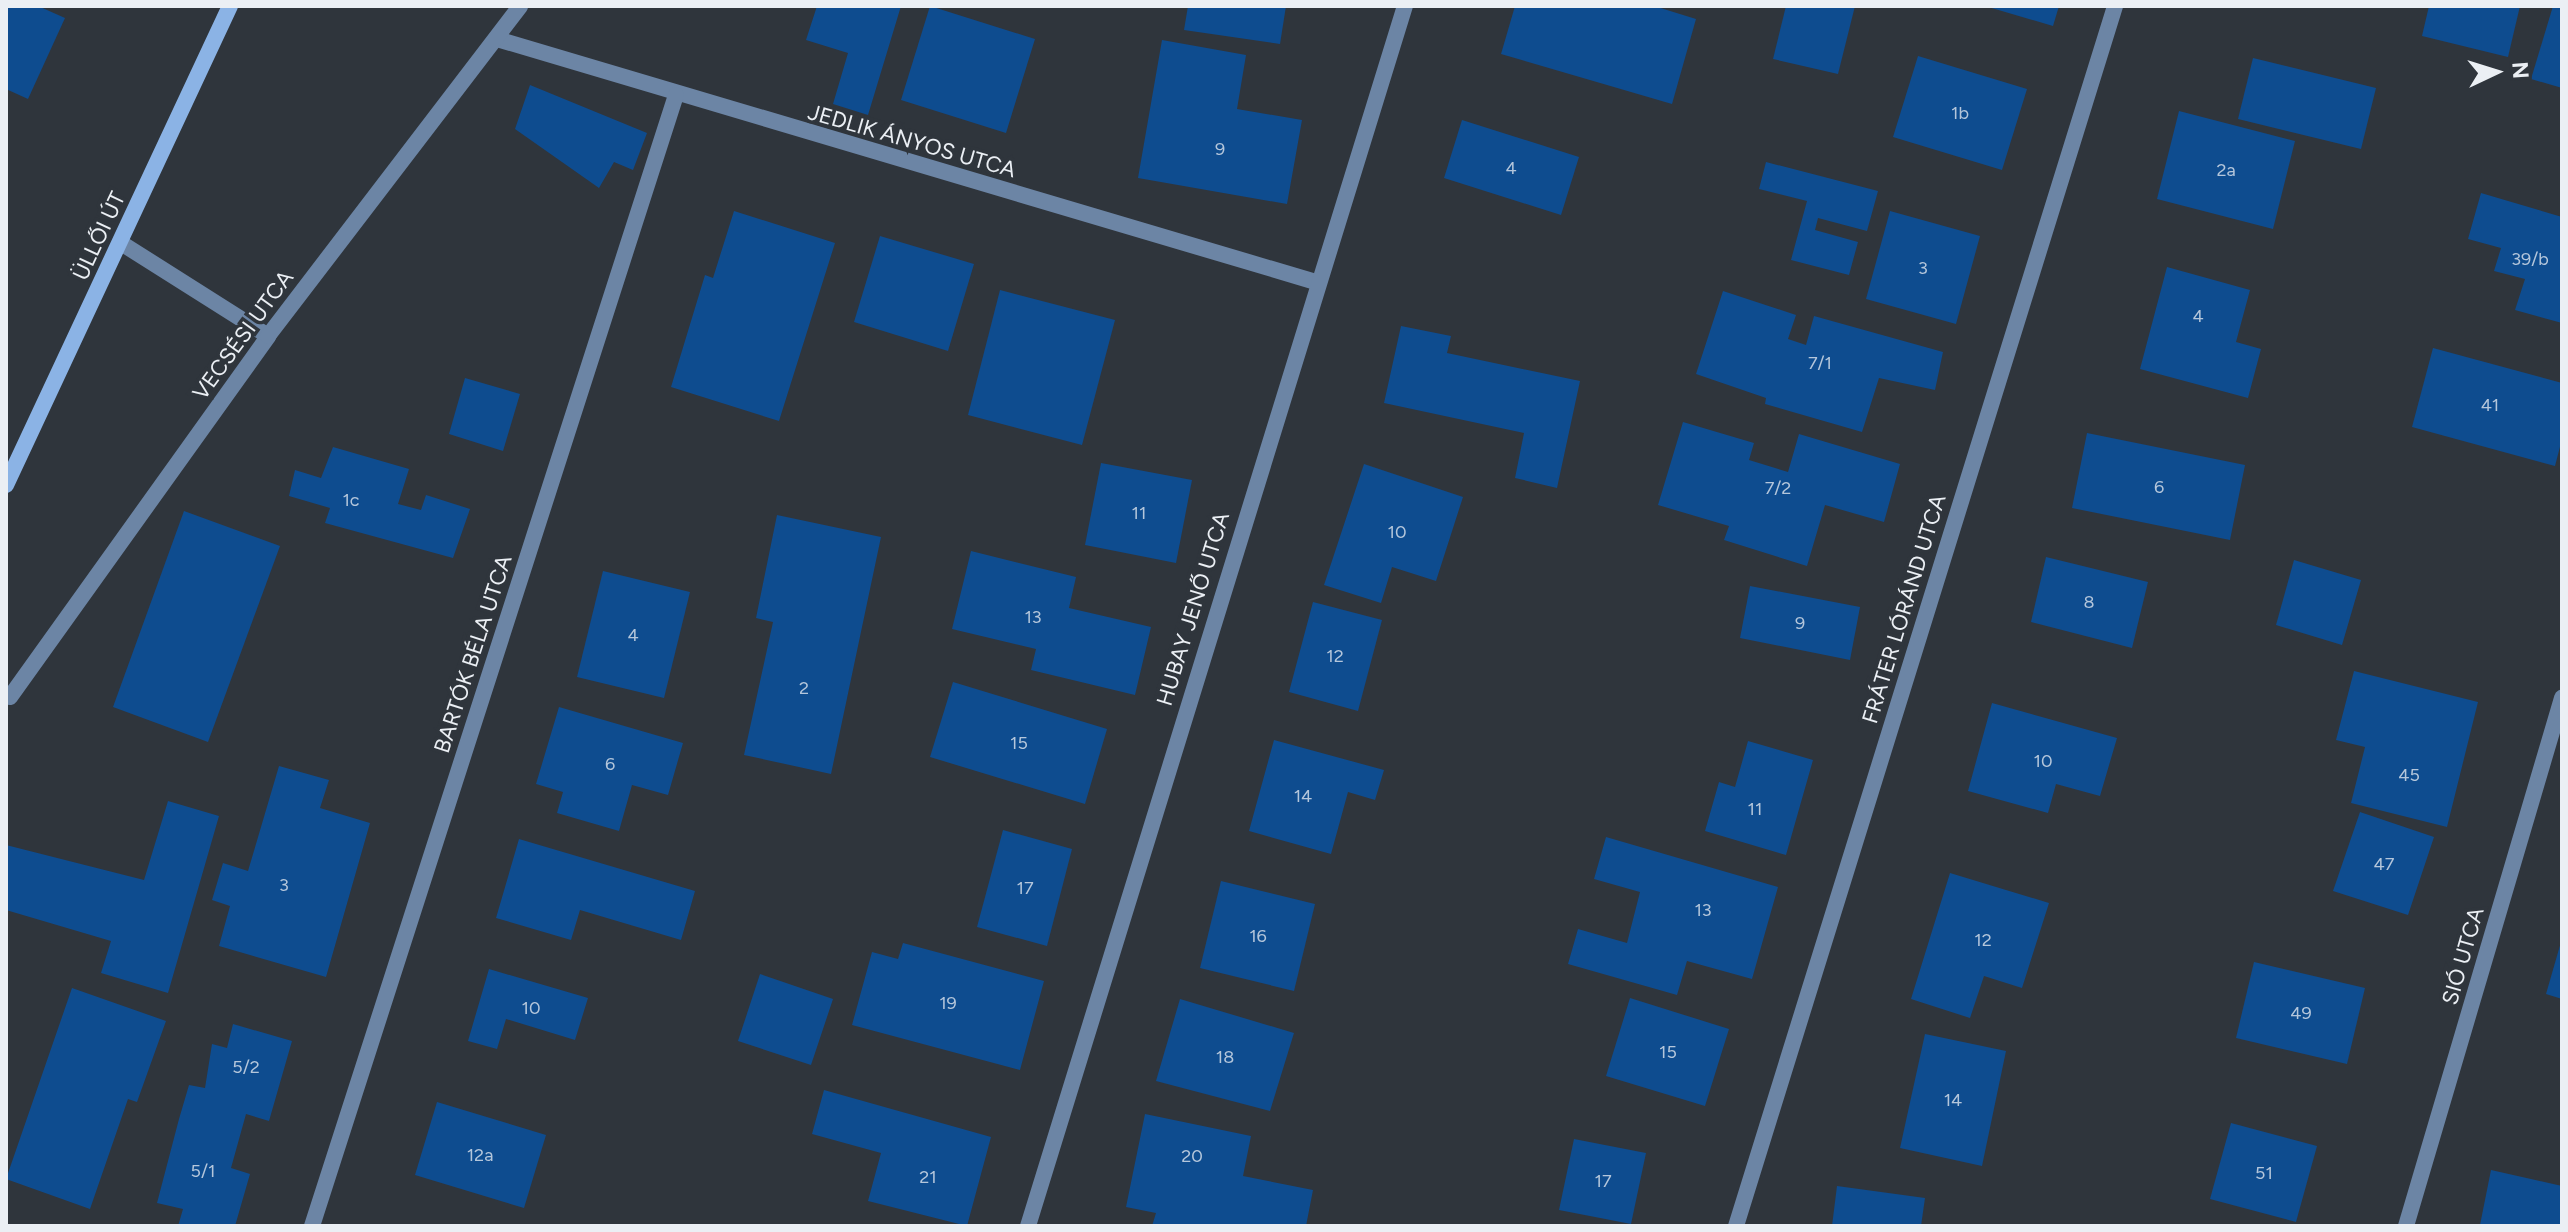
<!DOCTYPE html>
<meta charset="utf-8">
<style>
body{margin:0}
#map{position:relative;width:2568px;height:1232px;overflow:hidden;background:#2f353c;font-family:Figtree,sans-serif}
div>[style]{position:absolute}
.building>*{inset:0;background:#0e4c8f}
.street>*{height:16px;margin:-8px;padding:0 8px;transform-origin:8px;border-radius:8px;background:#6c85a5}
.secondary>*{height:16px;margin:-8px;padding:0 8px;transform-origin:8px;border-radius:8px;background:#8bb3e5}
span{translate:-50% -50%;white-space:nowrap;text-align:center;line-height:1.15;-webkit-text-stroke:7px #2f353c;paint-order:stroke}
.number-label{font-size:18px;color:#b4c6db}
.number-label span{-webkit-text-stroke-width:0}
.street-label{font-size:22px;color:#ebeff4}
.frame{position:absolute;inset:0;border:8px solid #ebeff4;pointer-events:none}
.north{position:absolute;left:2456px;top:32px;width:80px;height:80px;-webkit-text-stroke:6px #2f353c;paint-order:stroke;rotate:86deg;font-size:22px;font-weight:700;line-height:32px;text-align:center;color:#ebeff4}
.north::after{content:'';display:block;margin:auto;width:28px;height:36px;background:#ebeff4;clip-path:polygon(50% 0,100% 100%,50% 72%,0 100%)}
</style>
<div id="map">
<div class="building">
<div style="clip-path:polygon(6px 6px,38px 6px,65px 18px,28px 99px,6px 89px)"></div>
<div style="clip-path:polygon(817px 6px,901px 6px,868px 115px,833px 104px,848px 53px,806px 40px)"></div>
<div style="clip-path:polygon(930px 6px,1035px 39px,1006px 133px,901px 100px)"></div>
<div style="clip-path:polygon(1188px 6px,1286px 6px,1280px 44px,1184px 30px)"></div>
<div style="clip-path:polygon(1515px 6px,1654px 6px,1696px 19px,1672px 104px,1501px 54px)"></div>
<div style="clip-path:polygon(1786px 6px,1855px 6px,1838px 74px,1773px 59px)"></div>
<div style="clip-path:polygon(1985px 6px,2059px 6px,2053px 26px)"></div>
<div style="clip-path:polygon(2429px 6px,2520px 6px,2508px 57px,2422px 36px)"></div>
<div style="clip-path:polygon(2553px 6px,2562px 6px,2562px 88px,2531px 79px)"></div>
<div style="clip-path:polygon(1162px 40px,1246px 55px,1237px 109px,1302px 120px,1287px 204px,1138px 178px)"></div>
<div style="clip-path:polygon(1918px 56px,2027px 89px,2002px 170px,1893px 137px)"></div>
<div style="clip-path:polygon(2253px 58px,2376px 88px,2361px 149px,2238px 119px)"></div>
<div style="clip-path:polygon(530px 85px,647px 133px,633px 170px,614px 162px,599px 188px,515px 129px)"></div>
<div style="clip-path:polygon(2179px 111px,2295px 141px,2273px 229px,2157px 199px)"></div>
<div style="clip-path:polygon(1462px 120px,1579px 157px,1561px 215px,1444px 178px)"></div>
<div style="clip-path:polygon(1766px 162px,1878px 191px,1867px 231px,1818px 218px,1815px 230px,1858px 242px,1849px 275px,1791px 260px,1807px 201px,1759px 189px)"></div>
<div style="clip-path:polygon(2481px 193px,2562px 217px,2562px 323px,2515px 310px,2525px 279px,2494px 271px,2501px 248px,2468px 239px)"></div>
<div style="clip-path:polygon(734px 211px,835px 243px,779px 421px,671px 387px,705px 275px,713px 278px)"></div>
<div style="clip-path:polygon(1890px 211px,1980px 236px,1956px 324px,1866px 299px)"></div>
<div style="clip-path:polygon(880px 236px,974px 264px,948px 351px,854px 322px)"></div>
<div style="clip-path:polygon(2167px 267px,2250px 290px,2236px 342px,2261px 349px,2248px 398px,2140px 369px)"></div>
<div style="clip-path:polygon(1000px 290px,1115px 320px,1082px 445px,968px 415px)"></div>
<div style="clip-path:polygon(1723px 291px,1796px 315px,1788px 339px,1806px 345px,1814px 316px,1943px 352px,1935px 390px,1879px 378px,1862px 432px,1765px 404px,1766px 398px,1696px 374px)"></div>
<div style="clip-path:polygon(1401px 326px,1451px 336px,1447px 353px,1580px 381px,1557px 488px,1515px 478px,1524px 433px,1384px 403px)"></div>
<div style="clip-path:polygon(2433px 348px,2562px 383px,2562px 439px,2555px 466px,2412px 427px)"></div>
<div style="clip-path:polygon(465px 378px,520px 394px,503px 451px,449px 434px)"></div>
<div style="clip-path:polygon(1683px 422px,1754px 443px,1749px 460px,1788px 472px,1799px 434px,1900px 464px,1884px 522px,1825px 505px,1807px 566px,1724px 540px,1729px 526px,1658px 505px)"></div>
<div style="clip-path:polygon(2087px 433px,2245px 465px,2230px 540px,2072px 508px)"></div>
<div style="clip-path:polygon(333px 447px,409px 469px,398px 504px,421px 510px,426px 495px,470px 509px,453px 558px,325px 523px,330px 508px,289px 496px,295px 470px,321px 478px)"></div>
<div style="clip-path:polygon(1101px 463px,1192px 480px,1176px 563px,1085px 545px)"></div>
<div style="clip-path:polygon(1364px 464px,1463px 497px,1436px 581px,1392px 567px,1381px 603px,1324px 585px)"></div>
<div style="clip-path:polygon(184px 511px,280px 546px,208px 742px,113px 707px)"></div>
<div style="clip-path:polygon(777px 515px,881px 537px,831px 774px,744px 755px,773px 622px,756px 618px)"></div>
<div style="clip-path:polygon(971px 551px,1076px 577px,1069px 608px,1151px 627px,1135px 695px,1031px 670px,1036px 649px,952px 629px)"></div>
<div style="clip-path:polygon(2046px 557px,2148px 582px,2132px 648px,2031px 622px)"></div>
<div style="clip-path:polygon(2294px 560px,2361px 580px,2342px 645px,2276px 625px)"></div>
<div style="clip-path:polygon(603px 571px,690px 592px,664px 698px,577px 677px)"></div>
<div style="clip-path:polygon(1750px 586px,1860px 607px,1850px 660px,1740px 638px)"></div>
<div style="clip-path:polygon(1313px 602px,1382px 620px,1358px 711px,1289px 692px)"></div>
<div style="clip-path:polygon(2354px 671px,2478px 702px,2447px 827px,2351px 803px,2365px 747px,2336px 740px)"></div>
<div style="clip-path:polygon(953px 682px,1107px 729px,1085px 804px,930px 757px)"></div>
<div style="clip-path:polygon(1992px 703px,2117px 738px,2100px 796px,2056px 784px,2048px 813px,1968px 791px)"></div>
<div style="clip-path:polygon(559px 707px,683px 743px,668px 795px,632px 785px,619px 831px,557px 813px,563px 792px,536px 784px)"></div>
<div style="clip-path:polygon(1274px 740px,1384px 770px,1375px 800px,1348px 792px,1331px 854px,1249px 831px)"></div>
<div style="clip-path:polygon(1748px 741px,1813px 760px,1786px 855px,1705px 831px,1719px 782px,1735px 787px)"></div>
<div style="clip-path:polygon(279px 766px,329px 780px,320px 808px,370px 823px,326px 977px,219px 946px,230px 906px,212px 900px,223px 863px,248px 871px)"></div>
<div style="clip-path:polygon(168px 801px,219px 816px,168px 993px,101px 973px,111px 941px,6px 910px,6px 845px,144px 880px)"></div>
<div style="clip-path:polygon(2360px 812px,2434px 837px,2408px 915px,2333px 891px)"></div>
<div style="clip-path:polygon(1003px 830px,1072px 849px,1047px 946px,977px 927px)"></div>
<div style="clip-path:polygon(1606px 837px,1778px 887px,1752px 979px,1687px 961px,1677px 995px,1568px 964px,1578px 929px,1627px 943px,1640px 892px,1594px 879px)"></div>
<div style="clip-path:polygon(519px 839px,695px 891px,681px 940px,580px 910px,571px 940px,496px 918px)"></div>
<div style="clip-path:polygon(1950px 873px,2049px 903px,2022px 988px,1984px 976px,1970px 1018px,1911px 999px)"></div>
<div style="clip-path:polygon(1221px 881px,1315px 904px,1294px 991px,1200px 968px)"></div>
<div style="clip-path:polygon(2561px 942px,2562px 942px,2562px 999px,2546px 994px)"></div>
<div style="clip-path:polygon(903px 943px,1044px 981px,1020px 1070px,852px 1025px,872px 952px,898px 959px)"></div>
<div style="clip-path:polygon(2254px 962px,2365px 988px,2347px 1064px,2236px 1038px)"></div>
<div style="clip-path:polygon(489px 969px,588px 998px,575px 1040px,506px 1019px,497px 1049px,468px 1041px)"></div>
<div style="clip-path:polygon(760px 974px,833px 999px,811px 1065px,738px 1041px)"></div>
<div style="clip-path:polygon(72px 988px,166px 1021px,137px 1102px,128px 1099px,90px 1209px,6px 1179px)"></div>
<div style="clip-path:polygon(1630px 998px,1729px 1029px,1705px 1106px,1606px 1076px)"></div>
<div style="clip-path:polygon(1180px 999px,1294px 1033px,1270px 1111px,1156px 1081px)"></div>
<div style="clip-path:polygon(233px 1024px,292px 1041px,269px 1121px,246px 1114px,231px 1168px,250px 1174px,235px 1226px,178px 1226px,183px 1209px,157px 1203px,179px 1119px,189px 1085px,205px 1088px,212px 1044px,227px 1048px)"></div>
<div style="clip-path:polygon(1925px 1034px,2006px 1051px,1982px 1166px,1900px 1148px)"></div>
<div style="clip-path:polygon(824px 1090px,991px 1137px,967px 1226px,868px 1201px,881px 1153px,812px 1134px)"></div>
<div style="clip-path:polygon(437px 1102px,546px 1135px,524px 1208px,415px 1175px)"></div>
<div style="clip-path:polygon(1145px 1114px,1251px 1136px,1243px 1176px,1313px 1190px,1306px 1226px,1152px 1226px,1156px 1213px,1126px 1207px)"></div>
<div style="clip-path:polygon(2231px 1123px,2317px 1146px,2296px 1222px,2210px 1199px)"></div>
<div style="clip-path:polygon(1574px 1139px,1646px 1153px,1631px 1224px,1559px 1210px)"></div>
<div style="clip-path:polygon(2491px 1170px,2562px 1186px,2562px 1226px,2480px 1225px)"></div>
<div style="clip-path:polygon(1837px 1186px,1925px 1198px,1921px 1226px,1832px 1226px)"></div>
</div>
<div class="street">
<div style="left:497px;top:39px;width:854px;rotate:16.53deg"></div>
<div style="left:121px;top:243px;width:174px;rotate:32.3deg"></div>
<div style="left:10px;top:697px;width:444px;rotate:-54.4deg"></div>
<div style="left:268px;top:336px;width:415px;rotate:-52.6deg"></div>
<div style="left:312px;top:1226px;width:1188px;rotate:-72.16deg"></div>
<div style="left:1028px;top:1226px;width:1277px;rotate:-72.83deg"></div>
<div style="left:1736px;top:1226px;width:1278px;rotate:-72.74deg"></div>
<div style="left:2406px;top:1226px;width:551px;rotate:-73.54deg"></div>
</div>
<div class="secondary">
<div style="left:6px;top:485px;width:529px;rotate:-64.94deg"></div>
</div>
<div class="number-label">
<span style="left:1960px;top:113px">1b</span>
<span style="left:1220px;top:149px">9</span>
<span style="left:1511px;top:168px">4</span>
<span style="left:2226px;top:170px">2a</span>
<span style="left:2530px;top:259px">39/b</span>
<span style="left:1923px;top:268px">3</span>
<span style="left:2198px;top:316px">4</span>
<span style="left:1820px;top:363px">7/1</span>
<span style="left:2490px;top:405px">41</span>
<span style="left:2159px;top:487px">6</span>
<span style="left:1778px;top:488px">7/2</span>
<span style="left:351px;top:500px">1c</span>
<span style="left:1139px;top:513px">11</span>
<span style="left:1397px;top:532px">10</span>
<span style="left:2089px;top:602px">8</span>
<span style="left:1033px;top:617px">13</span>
<span style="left:1800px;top:623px">9</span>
<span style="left:633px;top:635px">4</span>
<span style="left:1335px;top:656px">12</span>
<span style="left:804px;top:688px">2</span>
<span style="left:1019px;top:743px">15</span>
<span style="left:2043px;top:761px">10</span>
<span style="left:610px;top:764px">6</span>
<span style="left:2409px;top:775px">45</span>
<span style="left:1303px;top:796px">14</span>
<span style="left:1755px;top:809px">11</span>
<span style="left:2384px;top:864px">47</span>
<span style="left:284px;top:885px">3</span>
<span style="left:1025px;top:888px">17</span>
<span style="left:1703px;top:910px">13</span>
<span style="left:1258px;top:936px">16</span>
<span style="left:1983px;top:940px">12</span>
<span style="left:948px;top:1003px">19</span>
<span style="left:531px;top:1008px">10</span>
<span style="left:2301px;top:1013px">49</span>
<span style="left:1668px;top:1052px">15</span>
<span style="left:1225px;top:1057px">18</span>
<span style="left:246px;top:1067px">5/2</span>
<span style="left:1953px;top:1100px">14</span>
<span style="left:480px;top:1155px">12a</span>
<span style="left:1192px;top:1156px">20</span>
<span style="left:203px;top:1171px">5/1</span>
<span style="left:2264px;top:1173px">51</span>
<span style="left:928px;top:1177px">21</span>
<span style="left:1603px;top:1181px">17</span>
</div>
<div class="street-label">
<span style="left:912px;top:141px;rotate:16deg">JEDLIK ÁNYOS UTCA</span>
<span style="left:99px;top:236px;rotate:-65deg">ÜLLŐI ÚT</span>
<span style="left:243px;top:335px;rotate:-54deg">VECSÉSI UTCA</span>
<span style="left:1193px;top:609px;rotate:-73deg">HUBAY JENŐ UTCA</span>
<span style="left:1904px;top:609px;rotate:-73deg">FRÁTER LÓRÁND UTCA</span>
<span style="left:473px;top:654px;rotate:-72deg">BARTÓK BÉLA UTCA</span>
<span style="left:2463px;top:956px;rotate:-74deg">SIÓ UTCA</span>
</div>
<div class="frame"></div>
<div class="north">N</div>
</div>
